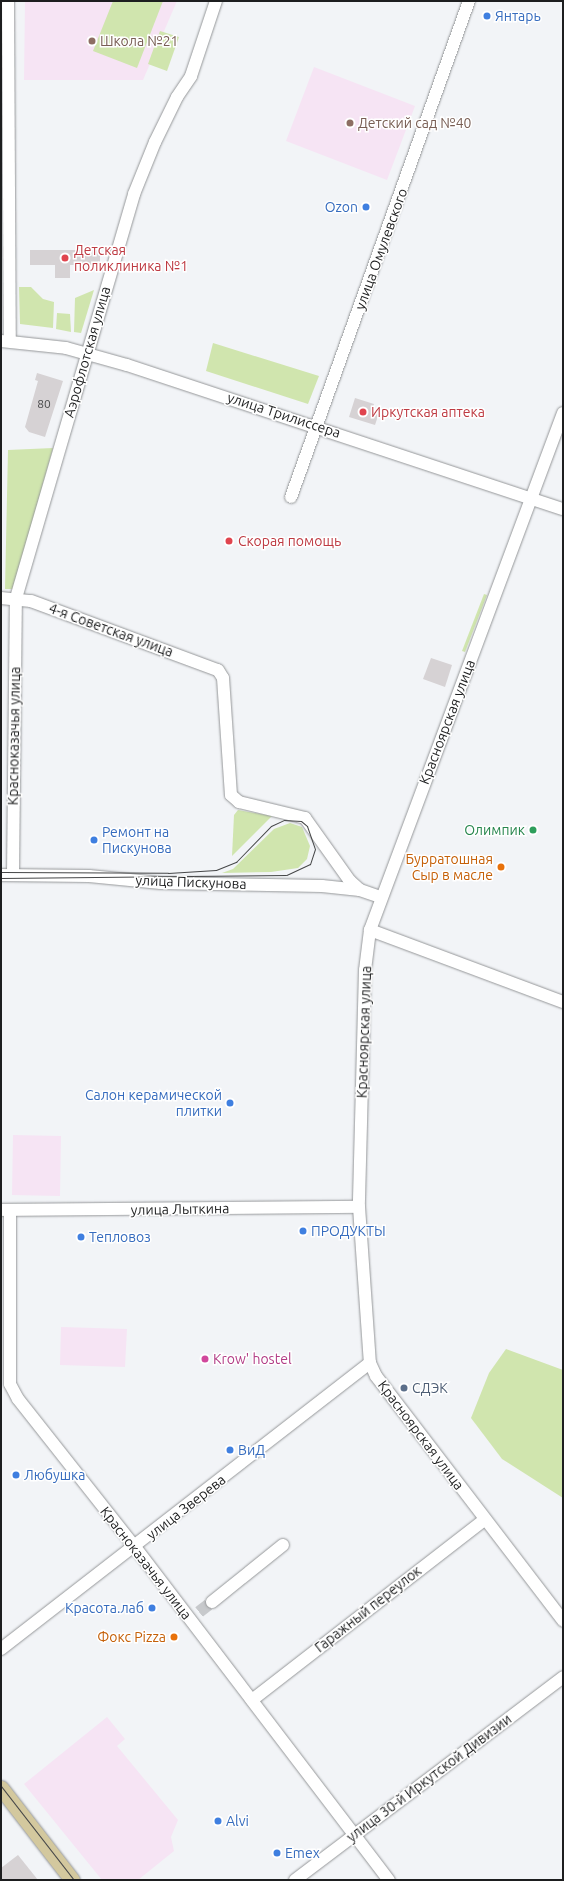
<!DOCTYPE html>
<meta charset="utf-8">
<style>
body{margin:0}
#map{position:relative;width:564px;height:1881px;overflow:hidden;background:#f2f4f7;font-family:Ubuntu,sans-serif}
div>[style]{position:absolute}
.education>*{inset:0;background:#f6e4f4}
.green>*{inset:0;background:#d0e5ae}
.building>*{inset:0;background:#d6d2d4}
.minor-tunnel>*{height:12px;margin-top:-6px;transform-origin:0;background:repeating-linear-gradient(90deg,#c7c9cc 0 12px,transparent 0 18px)}
.roads{filter:drop-shadow(0 0 1px #959799) drop-shadow(0 0 1px #959799)}
.minor>*{height:12px;margin:-6px;padding:0 6px;transform-origin:6px;border-radius:6px;background:#fff}
.major>*{height:15px;margin:-7.5px;padding:0 7.5px;transform-origin:7.5px;border-radius:7.5px;background:#d3c89e}
.tram>*{height:1px;margin:-0.5px;padding:0 0.5px;transform-origin:0.5px;border-radius:0.5px;background:#464748}
.dots>*{width:11px;height:11px;translate:-50% -50%;box-sizing:border-box;border:2px solid #fff;border-radius:50%}
span{translate:-50% -50%;white-space:nowrap;text-align:center;line-height:1.15;-webkit-text-stroke:3px #fff;paint-order:stroke}
.number-label{font-size:12px;color:#4b4b4c}
.number-label span{-webkit-text-stroke-width:0}
.shop-label{font-size:14px;color:#366cbe}
.left{translate:0 -50%;text-align:left}
.right{translate:-100% -50%;text-align:right}
.education-label{font-size:14px;color:#785e54}
.street-label{font-size:14px;color:#1d1e1f}
.health-label{font-size:14px;color:#be3a42}
.leisure-label{font-size:14px;color:#27864d}
.food-label{font-size:14px;color:#c56008}
.hotel-label{font-size:14px;color:#b23c85}
.service-label{font-size:14px;color:#4e5e75}
.frame{position:absolute;inset:0;border:2px solid #1d1e1f;pointer-events:none}
</style>
<div id="map">
<div class="education">
<div style="clip-path:polygon(25px 1px,177px 1px,143px 80px,24px 80px)"></div>
<div style="clip-path:polygon(314px 67px,415px 106px,387px 180px,286px 141px)"></div>
<div style="clip-path:polygon(13px 1135px,61px 1136px,60px 1196px,12px 1195px)"></div>
<div style="clip-path:polygon(61px 1327px,127px 1329px,125px 1367px,60px 1365px)"></div>
<div style="clip-path:polygon(107px 1717px,125px 1739px,117px 1746px,178px 1820px,171px 1837px,174px 1851px,138px 1880px,102px 1880px,24px 1784px)"></div>
</div>
<div class="green">
<div style="clip-path:polygon(113px 1px,163px 1px,137px 68px,93px 51px)"></div>
<div style="clip-path:polygon(160px 31px,179px 37px,167px 71px,148px 64px)"></div>
<div style="clip-path:polygon(19px 287px,31px 287px,43px 299px,54px 302px,53px 328px,20px 324px)"></div>
<div style="clip-path:polygon(94px 290px,81px 333px,74px 332px,75px 298px)"></div>
<div style="clip-path:polygon(57px 313px,70px 314px,71px 332px,56px 329px)"></div>
<div style="clip-path:polygon(213px 343px,319px 376px,308px 404px,206px 371px)"></div>
<div style="clip-path:polygon(53px 448px,14px 589px,5px 589px,8px 450px)"></div>
<div style="clip-path:polygon(484px 594px,487px 595px,465px 652px,462px 651px)"></div>
<div style="clip-path:polygon(238px 810px,272px 816px,232px 856px,234px 815px)"></div>
<div style="clip-path:polygon(290px 823px,302px 827px,310px 846px,307px 859px,298px 868px,271px 872px,222px 873px,233px 869px,274px 829px)"></div>
<div style="clip-path:polygon(506px 1349px,563px 1370px,563px 1498px,502px 1459px,471px 1418px,489px 1373px)"></div>
</div>
<div class="building">
<div style="clip-path:polygon(30px 250px,100px 250px,100px 265px,70px 265px,70px 278px,55px 278px,55px 265px,30px 265px)"></div>
<div style="clip-path:polygon(37px 373px,63px 381px,45px 437px,29px 432px,25px 427px,38px 381px,35px 380px)"></div>
<div style="clip-path:polygon(355px 398px,374px 404px,372px 411px,379px 413px,375px 425px,349px 417px)"></div>
<div style="clip-path:polygon(431px 658px,452px 665px,445px 687px,423px 679px)"></div>
<div style="clip-path:polygon(18px 1855px,38px 1880px,1px 1880px,1px 1868px)"></div>
</div>
<div class="minor-tunnel">
<div style="left:199px;top:1612px;width:16px;rotate:-38deg"></div>
</div>
<div class="roads">
<div class="minor">
<div style="left:8px;top:1px;width:340px;rotate:89.7deg"></div>
<div style="left:1px;top:341px;width:65px;rotate:6.1deg"></div>
<div style="left:66px;top:348px;width:63px;rotate:15.6deg"></div>
<div style="left:127px;top:365px;width:459px;rotate:18.3deg"></div>
<div style="left:563px;top:413px;width:552px;rotate:110.47deg"></div>
<div style="left:370px;top:930px;width:40px;rotate:97.1deg"></div>
<div style="left:365px;top:970px;width:237px;rotate:91.5deg"></div>
<div style="left:359px;top:1207px;width:156px;rotate:86deg"></div>
<div style="left:370px;top:1363px;width:14px;rotate:65deg"></div>
<div style="left:376px;top:1376px;width:308px;rotate:52.6deg"></div>
<div style="left:291px;top:497px;width:527px;rotate:-70.26deg"></div>
<div style="left:1px;top:598px;width:30px;rotate:6deg"></div>
<div style="left:31px;top:601px;width:199px;rotate:20.3deg"></div>
<div style="left:218px;top:670px;width:9px;rotate:58deg"></div>
<div style="left:223px;top:678px;width:117px;rotate:86.1deg"></div>
<div style="left:231px;top:795px;width:11px;rotate:41deg"></div>
<div style="left:239px;top:802px;width:68px;rotate:13.6deg"></div>
<div style="left:305px;top:818px;width:77px;rotate:54.5deg"></div>
<div style="left:350px;top:881px;width:13px;rotate:42deg"></div>
<div style="left:1px;top:875px;width:88px;rotate:0.7deg"></div>
<div style="left:89px;top:876px;width:72px;rotate:5.6deg"></div>
<div style="left:161px;top:883px;width:161px;rotate:1.1deg"></div>
<div style="left:322px;top:886px;width:38px;rotate:6deg"></div>
<div style="left:360px;top:890px;width:21px;rotate:19deg"></div>
<div style="left:13px;top:875px;width:277px;rotate:-89.4deg"></div>
<div style="left:16px;top:598px;width:421px;rotate:-73.7deg"></div>
<div style="left:134px;top:194px;width:56px;rotate:-68deg"></div>
<div style="left:155px;top:142px;width:50px;rotate:-63.9deg"></div>
<div style="left:177px;top:97px;width:25px;rotate:-56deg"></div>
<div style="left:191px;top:76px;width:79px;rotate:-71.6deg"></div>
<div style="left:370px;top:930px;width:206px;rotate:20.5deg"></div>
<div style="left:1px;top:1210px;width:358px;rotate:-0.5deg"></div>
<div style="left:10px;top:1210px;width:174px;rotate:90deg"></div>
<div style="left:10px;top:1384px;width:17px;rotate:62deg"></div>
<div style="left:18px;top:1399px;width:189px;rotate:51.7deg"></div>
<div style="left:135px;top:1547px;width:419px;rotate:52.7deg"></div>
<div style="left:212px;top:1602px;width:91px;rotate:-38.8deg"></div>
<div style="left:1px;top:1649px;width:467px;rotate:-37.8deg"></div>
<div style="left:252px;top:1700px;width:295px;rotate:-37.8deg"></div>
<div style="left:295px;top:1880px;width:336px;rotate:-37.1deg"></div>
</div>
<div class="major">
<div style="left:1px;top:1788px;width:116px;rotate:52.3deg"></div>
</div>
</div>
<div class="tram">
<div style="left:1px;top:872px;width:167px;rotate:0.3deg"></div>
<div style="left:168px;top:873px;width:48px;rotate:-3.6deg"></div>
<div style="left:216px;top:870px;width:22px;rotate:-22deg"></div>
<div style="left:236px;top:862px;width:50px;rotate:-45.8deg"></div>
<div style="left:271px;top:826px;width:14px;rotate:-25deg"></div>
<div style="left:284px;top:820px;width:17px;rotate:3deg"></div>
<div style="left:301px;top:821px;width:8px;rotate:40deg"></div>
<div style="left:307px;top:826px;width:24px;rotate:71deg"></div>
<div style="left:315px;top:849px;width:16px;rotate:108deg"></div>
<div style="left:310px;top:864px;width:26px;rotate:155deg"></div>
<div style="left:286px;top:875px;width:285px;rotate:179.4deg"></div>
<div style="left:1px;top:1786px;width:119px;rotate:52.2deg"></div>
</div>
<div class="dots">
<div style="left:487px;top:16px;background:#3f7fe0"></div>
<div style="left:92px;top:41px;background:#8d6e63"></div>
<div style="left:350px;top:123px;background:#8d6e63"></div>
<div style="left:366px;top:207px;background:#3f7fe0"></div>
<div style="left:65px;top:258px;background:#e0444e"></div>
<div style="left:363px;top:412px;background:#e0444e"></div>
<div style="left:229px;top:541px;background:#e0444e"></div>
<div style="left:533px;top:830px;background:#2e9e5b"></div>
<div style="left:94px;top:840px;background:#3f7fe0"></div>
<div style="left:501px;top:867px;background:#e8710a"></div>
<div style="left:230px;top:1103px;background:#3f7fe0"></div>
<div style="left:303px;top:1231px;background:#3f7fe0"></div>
<div style="left:81px;top:1237px;background:#3f7fe0"></div>
<div style="left:205px;top:1359px;background:#d1479c"></div>
<div style="left:404px;top:1388px;background:#5c6f8a"></div>
<div style="left:230px;top:1450px;background:#3f7fe0"></div>
<div style="left:16px;top:1475px;background:#3f7fe0"></div>
<div style="left:152px;top:1608px;background:#3f7fe0"></div>
<div style="left:174px;top:1637px;background:#e8710a"></div>
<div style="left:218px;top:1821px;background:#3f7fe0"></div>
<div style="left:277px;top:1853px;background:#3f7fe0"></div>
</div>
<div class="number-label">
<span style="left:44px;top:404px">80</span>
</div>
<div class="shop-label">
<span class="left" style="left:495px;top:16px">Янтарь</span>
<span class="right" style="left:358px;top:207px">Ozon</span>
<span class="left" style="left:102px;top:840px">Ремонт на<br>Пискунова</span>
<span class="right" style="left:222px;top:1103px">Салон керамической<br>плитки</span>
<span class="left" style="left:311px;top:1231px">ПРОДУКТЫ</span>
<span class="left" style="left:89px;top:1237px">Тепловоз</span>
<span class="left" style="left:238px;top:1450px">ВиД</span>
<span class="left" style="left:24px;top:1475px">Любушка</span>
<span class="right" style="left:144px;top:1608px">Красота.лаб</span>
<span class="left" style="left:226px;top:1821px">Alvi</span>
<span class="left" style="left:285px;top:1853px">Emex</span>
</div>
<div class="education-label">
<span class="left" style="left:100px;top:41px">Школа №21</span>
<span class="left" style="left:358px;top:123px">Детский сад №40</span>
</div>
<div class="street-label">
<span style="left:381px;top:249px;rotate:-70deg">улица Омулевского</span>
<span style="left:87px;top:352px;rotate:-74deg">Аэрофлотская улица</span>
<span style="left:284px;top:415px;rotate:18deg">улица Трилиссера</span>
<span style="left:111px;top:630px;rotate:20deg">4-я Советская улица</span>
<span style="left:447px;top:722px;rotate:-69deg">Красноярская улица</span>
<span style="left:14px;top:736px;rotate:-89deg">Красноказачья улица</span>
<span style="left:191px;top:882px;rotate:2deg">улица Пискунова</span>
<span style="left:364px;top:1032px;rotate:-88deg">Красноярская улица</span>
<span style="left:180px;top:1209px;rotate:-1deg">улица Лыткина</span>
<span style="left:421px;top:1435px;rotate:53deg">Красноярская улица</span>
<span style="left:186px;top:1507px;rotate:-38deg">улица Зверева</span>
<span style="left:146px;top:1563px;rotate:52deg">Красноказачья улица</span>
<span style="left:368px;top:1609px;rotate:-38deg">Гаражный переулок</span>
<span style="left:429px;top:1778px;rotate:-37deg">улица 30-й Иркутской Дивизии</span>
</div>
<div class="health-label">
<span class="left" style="left:74px;top:258px">Детская<br>поликлиника №1</span>
<span class="left" style="left:371px;top:412px">Иркутская аптека</span>
<span class="left" style="left:238px;top:541px">Скорая помощь</span>
</div>
<div class="leisure-label">
<span class="right" style="left:525px;top:830px">Олимпик</span>
</div>
<div class="food-label">
<span class="right" style="left:493px;top:867px">Бурратошная<br>Сыр в масле</span>
<span class="right" style="left:166px;top:1637px">Фокс Pizza</span>
</div>
<div class="hotel-label">
<span class="left" style="left:213px;top:1359px">Krow' hostel</span>
</div>
<div class="service-label">
<span class="left" style="left:412px;top:1388px">СДЭК</span>
</div>
<div class="frame"></div>
</div>
